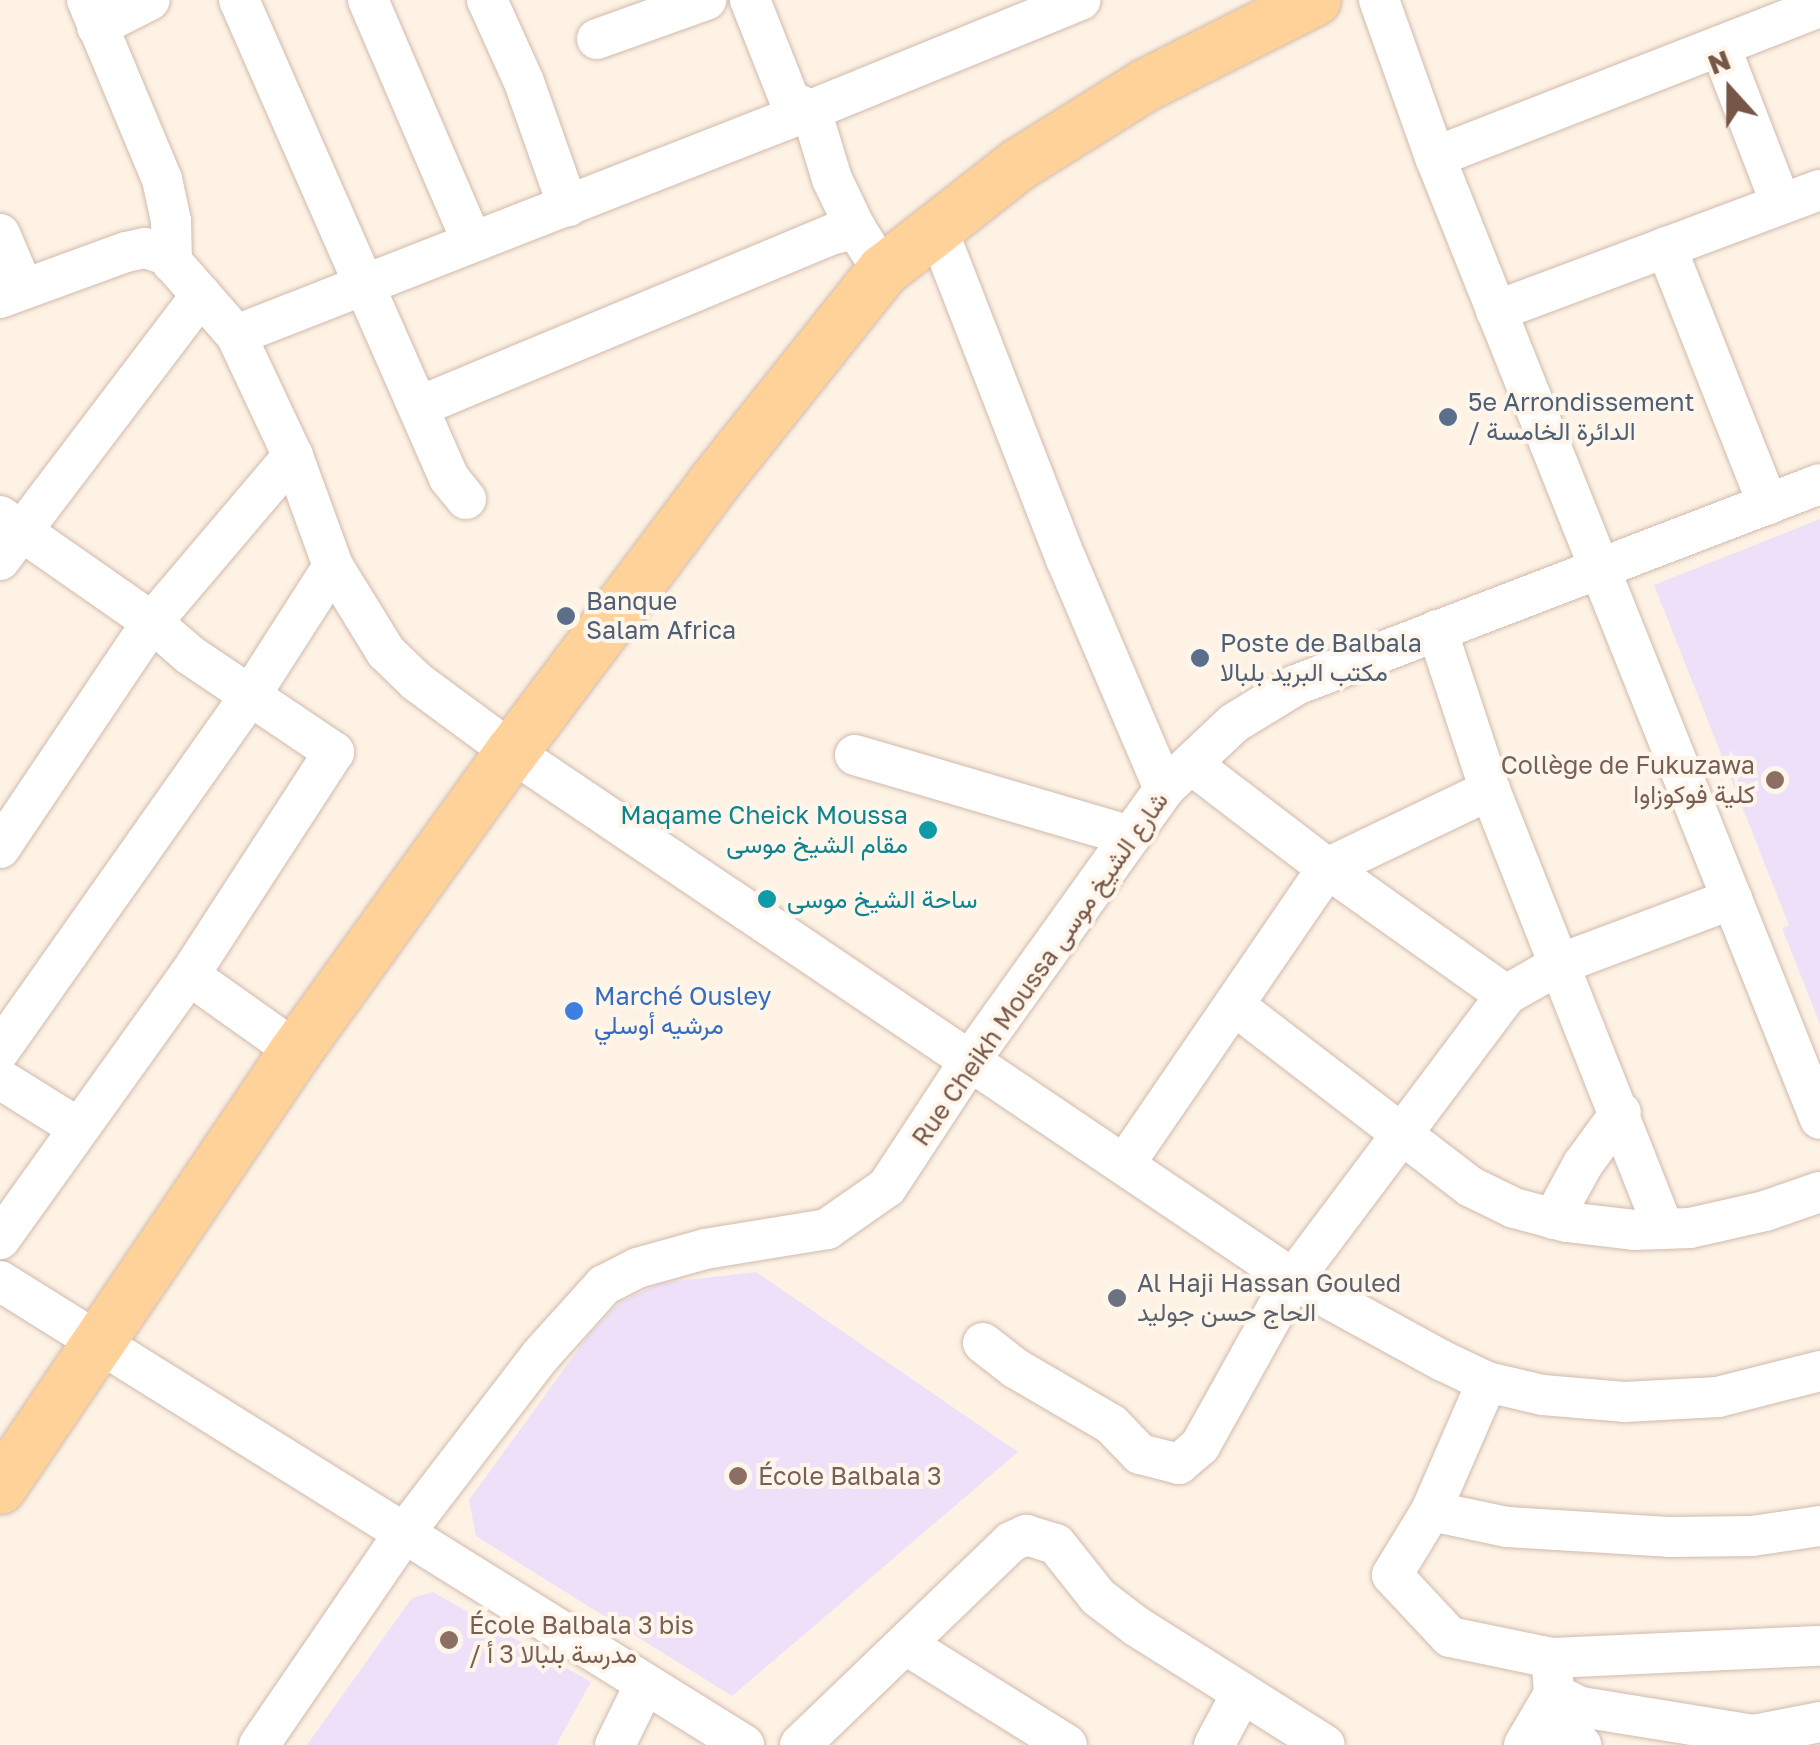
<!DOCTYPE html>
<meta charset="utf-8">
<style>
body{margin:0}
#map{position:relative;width:1820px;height:1745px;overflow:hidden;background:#fdf2e4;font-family:"Golos Text",Vazirmatn,sans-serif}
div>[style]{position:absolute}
.education>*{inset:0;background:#efe0fa}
.roads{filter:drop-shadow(0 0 2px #d1baac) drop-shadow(0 0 2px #d1baac)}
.minor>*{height:40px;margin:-20px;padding:0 20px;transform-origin:20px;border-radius:20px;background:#fff}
.major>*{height:52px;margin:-26px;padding:0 26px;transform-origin:26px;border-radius:26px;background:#ffd299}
.dots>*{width:28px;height:28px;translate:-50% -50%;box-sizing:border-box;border:5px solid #fff6eb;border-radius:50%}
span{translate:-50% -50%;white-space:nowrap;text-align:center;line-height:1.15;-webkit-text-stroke:8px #fff6eb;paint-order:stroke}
.service-label{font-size:25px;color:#4e5e75}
.left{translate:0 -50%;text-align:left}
.education-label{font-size:25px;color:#785e54}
.right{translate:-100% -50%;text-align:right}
.culture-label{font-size:25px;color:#0d838f}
.street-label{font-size:25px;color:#775648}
.shop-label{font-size:25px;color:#366cbe}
.worship-label{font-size:25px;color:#5b616d}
.north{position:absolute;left:1680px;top:40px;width:100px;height:100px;-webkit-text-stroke:8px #fff6eb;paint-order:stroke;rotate:339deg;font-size:28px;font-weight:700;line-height:40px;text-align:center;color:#775648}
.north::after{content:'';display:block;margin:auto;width:35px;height:45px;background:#775648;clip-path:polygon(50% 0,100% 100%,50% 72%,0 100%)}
</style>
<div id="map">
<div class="education">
<div style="clip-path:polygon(1820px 519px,1820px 1024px,1782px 928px,1789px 925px,1654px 585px)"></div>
<div style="clip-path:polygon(756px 1272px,1018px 1452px,732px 1696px,476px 1536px,469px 1500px,590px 1333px,620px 1302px,660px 1283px)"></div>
<div style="clip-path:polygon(433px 1592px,591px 1682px,556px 1745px,307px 1745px,412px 1598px)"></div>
</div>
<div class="roads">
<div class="minor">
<div style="left:87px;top:0;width:194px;rotate:67.3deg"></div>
<div style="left:162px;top:179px;width:43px;rotate:77.9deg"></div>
<div style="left:171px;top:221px;width:42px;rotate:88.6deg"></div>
<div style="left:239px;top:0;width:522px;rotate:66.28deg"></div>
<div style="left:449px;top:478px;width:27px;rotate:51deg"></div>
<div style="left:368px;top:0;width:262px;rotate:66.7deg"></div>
<div style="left:487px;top:0;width:90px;rotate:65.7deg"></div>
<div style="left:524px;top:82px;width:132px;rotate:70.5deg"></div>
<div style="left:750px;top:0;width:109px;rotate:68.4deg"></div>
<div style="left:790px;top:101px;width:23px;rotate:23deg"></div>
<div style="left:811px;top:110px;width:72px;rotate:73.1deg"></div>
<div style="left:832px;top:179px;width:55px;rotate:64.4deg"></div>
<div style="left:1379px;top:0;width:167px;rotate:70.4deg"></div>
<div style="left:1435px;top:157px;width:1036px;rotate:68.19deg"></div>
<div style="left:97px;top:27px;width:59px;rotate:-27deg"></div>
<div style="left:597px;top:39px;width:116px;rotate:-19.7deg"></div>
<div style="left:1720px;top:46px;width:169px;rotate:68.9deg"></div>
<div style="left:1435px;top:157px;width:413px;rotate:-21.3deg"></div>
<div style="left:936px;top:226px;width:357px;rotate:68.7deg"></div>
<div style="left:1066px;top:559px;width:250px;rotate:66.9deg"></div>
<div style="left:0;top:234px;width:59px;rotate:66.9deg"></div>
<div style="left:1666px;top:247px;width:277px;rotate:68.4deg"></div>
<div style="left:0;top:298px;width:134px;rotate:-20.1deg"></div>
<div style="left:126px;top:252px;width:19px;rotate:-12deg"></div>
<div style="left:145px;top:248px;width:22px;rotate:18deg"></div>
<div style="left:166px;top:255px;width:106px;rotate:48.8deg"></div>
<div style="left:236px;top:335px;width:134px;rotate:64.8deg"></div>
<div style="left:293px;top:456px;width:117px;rotate:70deg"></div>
<div style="left:333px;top:566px;width:101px;rotate:58.4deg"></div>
<div style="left:386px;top:652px;width:43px;rotate:44.1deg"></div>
<div style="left:417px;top:682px;width:118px;rotate:36.4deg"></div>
<div style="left:512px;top:752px;width:942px;rotate:34.01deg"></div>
<div style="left:1293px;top:1279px;width:171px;rotate:28.7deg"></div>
<div style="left:1443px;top:1361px;width:49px;rotate:25.5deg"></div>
<div style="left:1487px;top:1382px;width:57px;rotate:13.1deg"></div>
<div style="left:1543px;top:1395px;width:81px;rotate:4.9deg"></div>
<div style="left:1624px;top:1402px;width:94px;rotate:-3deg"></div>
<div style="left:1718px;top:1397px;width:105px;rotate:-14.3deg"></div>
<div style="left:1496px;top:311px;width:346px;rotate:-20.5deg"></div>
<div style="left:236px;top:335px;width:617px;rotate:-21.37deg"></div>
<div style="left:811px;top:110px;width:291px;rotate:-22.2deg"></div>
<div style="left:420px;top:406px;width:448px;rotate:-22.6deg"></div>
<div style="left:834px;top:234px;width:23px;rotate:-13deg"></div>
<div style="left:856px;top:229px;width:50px;rotate:57.3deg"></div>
<div style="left:0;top:516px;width:185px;rotate:34.9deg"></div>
<div style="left:152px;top:622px;width:50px;rotate:41deg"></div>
<div style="left:190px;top:655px;width:174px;rotate:34deg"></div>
<div style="left:334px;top:752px;width:266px;rotate:123deg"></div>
<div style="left:189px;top:975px;width:325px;rotate:125.6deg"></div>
<div style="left:0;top:560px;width:333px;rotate:-52.8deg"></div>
<div style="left:1437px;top:630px;width:169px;rotate:71.7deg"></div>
<div style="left:1490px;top:790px;width:472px;rotate:68.4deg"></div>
<div style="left:855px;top:755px;width:287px;rotate:16.4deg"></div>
<div style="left:1191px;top:764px;width:171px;rotate:37.4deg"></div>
<div style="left:1327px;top:868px;width:219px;rotate:35.4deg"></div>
<div style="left:0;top:848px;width:272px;rotate:-56.1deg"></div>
<div style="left:152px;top:622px;width:218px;rotate:-49.7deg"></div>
<div style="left:189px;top:975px;width:131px;rotate:35.4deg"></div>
<div style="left:1235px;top:1006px;width:297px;rotate:37.5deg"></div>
<div style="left:1471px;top:1187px;width:48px;rotate:26deg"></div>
<div style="left:1514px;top:1208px;width:55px;rotate:14.8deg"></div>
<div style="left:1567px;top:1222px;width:67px;rotate:6.8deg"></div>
<div style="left:1634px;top:1230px;width:56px;rotate:-2deg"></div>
<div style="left:1690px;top:1228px;width:77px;rotate:-12.8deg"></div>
<div style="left:1765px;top:1211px;width:58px;rotate:-19.1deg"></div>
<div style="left:0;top:1050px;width:433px;rotate:-54.8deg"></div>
<div style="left:250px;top:696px;width:154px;rotate:-57.4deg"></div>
<div style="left:0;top:1079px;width:91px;rotate:31.9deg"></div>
<div style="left:1126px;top:1162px;width:356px;rotate:-55.6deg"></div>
<div style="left:1327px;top:868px;width:181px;rotate:-25.6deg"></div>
<div style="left:1553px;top:1219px;width:63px;rotate:-61.4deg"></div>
<div style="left:1583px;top:1164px;width:64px;rotate:-53.8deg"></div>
<div style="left:0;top:1281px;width:877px;rotate:31.95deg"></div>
<div style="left:983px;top:1343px;width:41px;rotate:38deg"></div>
<div style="left:1015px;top:1368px;width:111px;rotate:30.3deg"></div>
<div style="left:1111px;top:1424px;width:42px;rotate:46deg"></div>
<div style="left:1140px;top:1454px;width:40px;rotate:14.4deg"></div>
<div style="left:1179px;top:1464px;width:28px;rotate:-41deg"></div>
<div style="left:1200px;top:1446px;width:191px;rotate:-60.9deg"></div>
<div style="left:1293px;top:1279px;width:355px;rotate:-53.1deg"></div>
<div style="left:1506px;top:995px;width:64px;rotate:-29.7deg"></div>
<div style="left:1562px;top:963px;width:182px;rotate:-20.6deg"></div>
<div style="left:1487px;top:1382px;width:141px;rotate:113.5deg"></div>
<div style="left:1431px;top:1511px;width:78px;rotate:11.9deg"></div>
<div style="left:1507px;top:1527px;width:162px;rotate:3.5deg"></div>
<div style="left:1669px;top:1537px;width:83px;rotate:-0.7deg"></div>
<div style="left:1752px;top:1536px;width:69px;rotate:-8.4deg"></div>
<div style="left:1431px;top:1511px;width:75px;rotate:121.4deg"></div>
<div style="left:1392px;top:1575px;width:85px;rotate:46.9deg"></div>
<div style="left:1450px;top:1637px;width:103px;rotate:11.7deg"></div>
<div style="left:1551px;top:1658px;width:269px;rotate:-2.6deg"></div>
<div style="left:908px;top:1646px;width:187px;rotate:31.9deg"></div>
<div style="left:1554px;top:1694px;width:30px;rotate:26deg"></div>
<div style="left:1581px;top:1707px;width:175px;rotate:9.2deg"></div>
<div style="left:1754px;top:1735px;width:67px;rotate:-11.1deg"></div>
<div style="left:1534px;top:1729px;width:50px;rotate:18.8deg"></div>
<div style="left:259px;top:1745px;width:258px;rotate:-55.6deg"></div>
<div style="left:405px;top:1532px;width:223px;rotate:-52.5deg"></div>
<div style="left:541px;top:1355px;width:94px;rotate:-48deg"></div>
<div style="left:604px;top:1285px;width:37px;rotate:-27deg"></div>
<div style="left:637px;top:1268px;width:71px;rotate:-15.6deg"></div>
<div style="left:705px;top:1249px;width:124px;rotate:-9.3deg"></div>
<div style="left:827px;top:1229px;width:73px;rotate:-35deg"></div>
<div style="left:887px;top:1187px;width:153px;rotate:-56.7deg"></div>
<div style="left:971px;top:1059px;width:332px;rotate:-54.4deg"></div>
<div style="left:1164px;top:789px;width:96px;rotate:-43.3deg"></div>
<div style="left:1234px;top:723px;width:73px;rotate:-31.5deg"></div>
<div style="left:1296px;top:685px;width:561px;rotate:-20.99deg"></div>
<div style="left:615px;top:1745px;width:66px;rotate:-63.8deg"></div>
<div style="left:800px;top:1745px;width:293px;rotate:-43.9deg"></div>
<div style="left:1011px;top:1542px;width:17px;rotate:-25deg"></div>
<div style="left:1026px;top:1535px;width:31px;rotate:17deg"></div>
<div style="left:1056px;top:1544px;width:68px;rotate:51.6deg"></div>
<div style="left:1098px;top:1597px;width:48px;rotate:37.3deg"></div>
<div style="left:1136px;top:1626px;width:223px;rotate:32.2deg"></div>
<div style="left:1214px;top:1745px;width:59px;rotate:-61.7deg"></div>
<div style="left:1524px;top:1745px;width:59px;rotate:-59.5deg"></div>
<div style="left:1554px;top:1694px;width:26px;rotate:-94deg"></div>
</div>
<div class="major">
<div style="left:0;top:1488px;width:528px;rotate:-55.89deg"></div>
<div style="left:296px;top:1051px;width:369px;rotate:-54.2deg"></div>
<div style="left:512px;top:752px;width:335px;rotate:-53.1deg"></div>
<div style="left:713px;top:484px;width:273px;rotate:-51.4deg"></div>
<div style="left:883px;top:271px;width:172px;rotate:-38.1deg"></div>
<div style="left:1018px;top:165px;width:151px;rotate:-32deg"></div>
<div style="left:1146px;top:85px;width:189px;rotate:-26.7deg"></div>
</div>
</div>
<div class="dots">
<div style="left:1448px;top:417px;background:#5c6f8a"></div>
<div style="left:566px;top:616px;background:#5c6f8a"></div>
<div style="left:1200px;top:658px;background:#5c6f8a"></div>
<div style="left:1775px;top:780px;background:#8d6e63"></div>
<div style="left:928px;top:830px;background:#0f9aa8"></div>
<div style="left:767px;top:899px;background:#0f9aa8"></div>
<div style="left:574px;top:1011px;background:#3f7fe0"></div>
<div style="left:1117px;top:1298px;background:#6b7280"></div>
<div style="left:738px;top:1476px;background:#8d6e63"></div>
<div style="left:449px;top:1640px;background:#8d6e63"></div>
</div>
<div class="service-label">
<span class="left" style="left:1468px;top:417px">5e Arrondissement<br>/ الدائرة الخامسة</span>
<span class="left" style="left:586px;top:616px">Banque<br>Salam Africa</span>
<span class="left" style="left:1220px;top:658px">Poste de Balbala<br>مكتب البريد بلبالا</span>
</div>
<div class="education-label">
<span class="right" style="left:1755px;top:780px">Collège de Fukuzawa<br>كلية فوكوزاوا</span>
<span class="left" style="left:758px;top:1476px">École Balbala 3</span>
<span class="left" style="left:469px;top:1640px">École Balbala 3 bis<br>/ مدرسة بلبالا 3 أ</span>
</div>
<div class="culture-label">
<span class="right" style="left:908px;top:830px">Maqame Cheick Moussa<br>مقام الشيخ موسى</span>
<span class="left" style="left:787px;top:899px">ساحة الشيخ موسى</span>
</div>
<div class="street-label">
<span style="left:1040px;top:969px;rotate:-55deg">Rue Cheikh Moussa شارع الشيخ موسى</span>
</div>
<div class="shop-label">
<span class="left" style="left:594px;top:1011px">Marché Ousley<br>مرشيه أوسلي</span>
</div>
<div class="worship-label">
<span class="left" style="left:1137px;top:1298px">Al Haji Hassan Gouled<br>الحاج حسن جوليد</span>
</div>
<div class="north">N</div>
</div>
